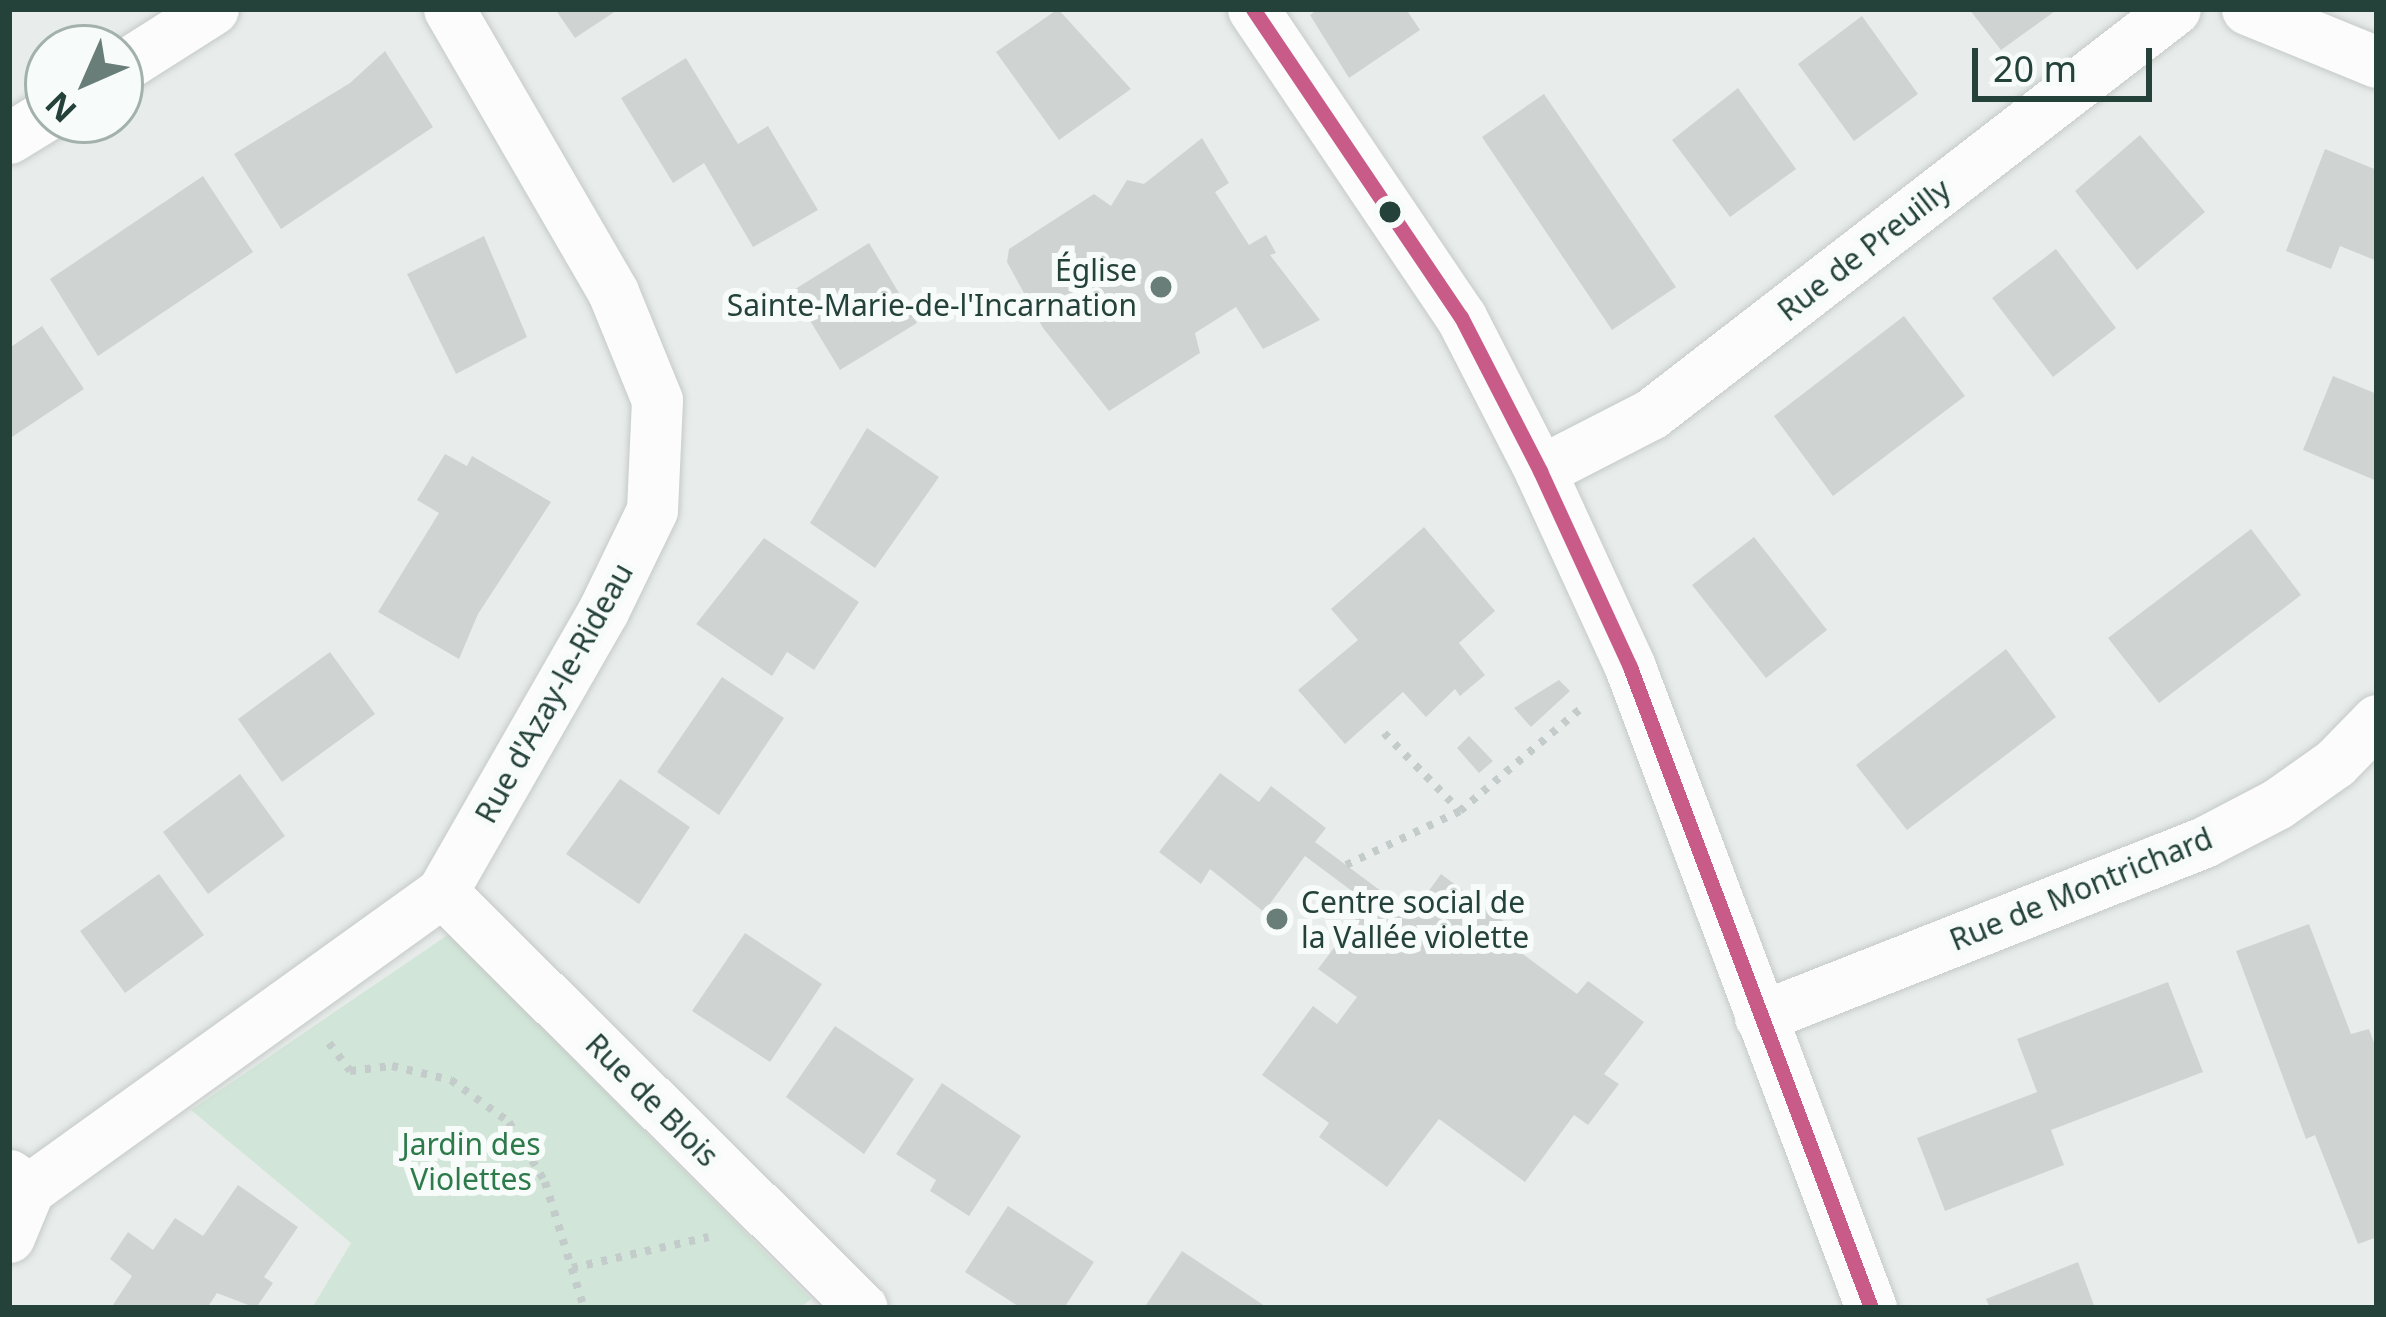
<!DOCTYPE html>
<meta charset="utf-8">
<style>
body{margin:0}
#map{position:relative;width:2386px;height:1317px;overflow:hidden;background:#e8edeb;font-family:"Noto Sans",sans-serif}
div>[style]{position:absolute}
.green>*{inset:0;background:#d1e6d8}
.building>*{inset:0;background:#cfd4d2}
.path>*{height:8px;margin-top:-4px;transform-origin:0;background:repeating-linear-gradient(90deg,#c3ccca 0 6px,transparent 0 15px)}
.roads{filter:drop-shadow(0 0 3px #c5cac8) drop-shadow(0 0 3px #c5cac8)}
.street>*{height:51px;margin:-25.5px;padding:0 25.5px;transform-origin:25.5px;border-radius:25.5px;background:#fcfcfc}
.bus-1>*{height:15px;margin:-7.5px;padding:0 7.5px;transform-origin:7.5px;border-radius:7.5px;background:#c95b89}
.dots>*{width:33px;height:33px;translate:-50% -50%;box-sizing:border-box;border:6px solid #f7fbf9;border-radius:50%}
span{translate:-50% -50%;white-space:nowrap;text-align:center;line-height:1.15;-webkit-text-stroke:12px #f7fbf9;paint-order:stroke}
.street-label{font-size:30px;color:#24423a}
.poi-label{font-size:30px;color:#24423a}
.right{translate:-100% -50%;text-align:right}
.left{translate:0 -50%;text-align:left}
.park-label{font-size:30px;color:#2d7a4b}
.frame{position:absolute;inset:0;border:12px solid #24423a;pointer-events:none}
.north{position:absolute;left:24px;top:24px;width:120px;height:120px;box-sizing:border-box;background:#f7fbf9;border:3px solid #a3b1ad;border-radius:50%;rotate:225deg;font-size:33px;font-weight:700;line-height:48px;text-align:center;color:#24423a}
.north::after{content:'';display:block;margin:auto;width:42px;height:54px;background:#697e78;clip-path:polygon(50% 0,100% 100%,50% 72%,0 100%)}
.scale{position:absolute;left:1972px;top:48px;width:180px;height:54px;box-sizing:border-box;border:6px solid #24423a;border-top:0;padding-left:15px;font-size:36px;line-height:42px;white-space:nowrap;color:#24423a;-webkit-text-stroke:9px #f7fbf9;paint-order:stroke}
</style>
<div id="map">
<div class="green">
<div style="clip-path:polygon(449px 934px,811px 1299px,800px 1308px,312px 1308px,351px 1243px,191px 1110px)"></div>
</div>
<div class="building">
<div style="clip-path:polygon(555px 9px,619px 9px,575px 38px)"></div>
<div style="clip-path:polygon(1058px 9px,1131px 89px,1059px 140px,996px 52px)"></div>
<div style="clip-path:polygon(1318px 9px,1406px 9px,1420px 30px,1349px 78px,1310px 15px)"></div>
<div style="clip-path:polygon(1969px 9px,2058px 9px,2001px 50px)"></div>
<div style="clip-path:polygon(1862px 16px,1918px 94px,1854px 141px,1798px 64px)"></div>
<div style="clip-path:polygon(385px 51px,433px 127px,281px 229px,234px 154px,350px 83px)"></div>
<div style="clip-path:polygon(686px 58px,738px 144px,768px 126px,818px 210px,753px 247px,704px 163px,673px 183px,621px 98px)"></div>
<div style="clip-path:polygon(1738px 88px,1796px 169px,1730px 217px,1672px 140px)"></div>
<div style="clip-path:polygon(1544px 94px,1676px 287px,1612px 330px,1482px 137px)"></div>
<div style="clip-path:polygon(2140px 135px,2205px 212px,2137px 270px,2075px 191px)"></div>
<div style="clip-path:polygon(1202px 138px,1229px 183px,1215px 192px,1249px 245px,1266px 235px,1276px 253px,1270px 255px,1320px 320px,1263px 349px,1236px 307px,1195px 333px,1200px 353px,1109px 411px,1043px 328px,1007px 262px,1009px 249px,1094px 194px,1111px 206px,1127px 180px,1144px 184px)"></div>
<div style="clip-path:polygon(2325px 149px,2377px 170px,2377px 261px,2340px 246px,2331px 269px,2286px 251px)"></div>
<div style="clip-path:polygon(203px 176px,253px 252px,98px 356px,50px 279px)"></div>
<div style="clip-path:polygon(484px 236px,527px 337px,456px 374px,407px 274px)"></div>
<div style="clip-path:polygon(869px 243px,917px 323px,840px 370px,792px 291px)"></div>
<div style="clip-path:polygon(2056px 249px,2116px 328px,2053px 377px,1992px 298px)"></div>
<div style="clip-path:polygon(1904px 316px,1965px 396px,1833px 496px,1774px 416px)"></div>
<div style="clip-path:polygon(42px 326px,84px 389px,9px 439px,9px 348px)"></div>
<div style="clip-path:polygon(2333px 376px,2377px 394px,2377px 481px,2303px 450px)"></div>
<div style="clip-path:polygon(867px 428px,939px 477px,875px 568px,810px 523px)"></div>
<div style="clip-path:polygon(445px 454px,467px 466px,472px 456px,551px 502px,478px 614px,459px 659px,378px 612px,439px 513px,417px 500px)"></div>
<div style="clip-path:polygon(1424px 527px,1495px 611px,1459px 643px,1485px 675px,1460px 696px,1455px 689px,1426px 717px,1403px 692px,1345px 744px,1298px 690px,1358px 640px,1331px 609px)"></div>
<div style="clip-path:polygon(2251px 529px,2301px 595px,2159px 703px,2108px 638px)"></div>
<div style="clip-path:polygon(1754px 537px,1827px 630px,1766px 678px,1692px 585px)"></div>
<div style="clip-path:polygon(764px 538px,859px 602px,814px 670px,787px 652px,772px 676px,696px 624px)"></div>
<div style="clip-path:polygon(2006px 649px,2056px 717px,1907px 830px,1856px 765px)"></div>
<div style="clip-path:polygon(330px 652px,375px 714px,282px 782px,238px 719px)"></div>
<div style="clip-path:polygon(722px 677px,784px 718px,719px 815px,657px 772px)"></div>
<div style="clip-path:polygon(1559px 680px,1570px 691px,1531px 727px,1514px 708px)"></div>
<div style="clip-path:polygon(1469px 736px,1493px 761px,1479px 773px,1457px 748px)"></div>
<div style="clip-path:polygon(1220px 773px,1259px 802px,1271px 786px,1326px 828px,1315px 842px,1412px 914px,1441px 874px,1521px 934px,1513px 947px,1577px 994px,1588px 981px,1644px 1022px,1604px 1074px,1619px 1084px,1588px 1125px,1574px 1115px,1525px 1182px,1439px 1119px,1387px 1187px,1319px 1137px,1329px 1123px,1262px 1075px,1313px 1006px,1337px 1024px,1357px 997px,1318px 969px,1368px 903px,1305px 856px,1264px 912px,1210px 869px,1201px 884px,1159px 852px)"></div>
<div style="clip-path:polygon(240px 774px,285px 836px,208px 894px,163px 832px)"></div>
<div style="clip-path:polygon(620px 779px,690px 827px,639px 904px,566px 854px)"></div>
<div style="clip-path:polygon(159px 874px,204px 935px,125px 993px,80px 931px)"></div>
<div style="clip-path:polygon(2309px 924px,2351px 1034px,2369px 1029px,2377px 1051px,2377px 1237px,2358px 1244px,2315px 1135px,2306px 1139px,2236px 951px)"></div>
<div style="clip-path:polygon(745px 933px,822px 984px,770px 1062px,692px 1011px)"></div>
<div style="clip-path:polygon(2168px 982px,2203px 1072px,2051px 1130px,2064px 1165px,1945px 1211px,1917px 1138px,2037px 1092px,2017px 1039px)"></div>
<div style="clip-path:polygon(835px 1026px,914px 1079px,864px 1154px,786px 1097px)"></div>
<div style="clip-path:polygon(942px 1083px,1021px 1136px,969px 1216px,930px 1191px,936px 1180px,896px 1154px)"></div>
<div style="clip-path:polygon(238px 1185px,298px 1227px,264px 1277px,273px 1283px,256px 1308px,217px 1293px,207px 1308px,111px 1308px,132px 1276px,110px 1259px,128px 1232px,153px 1250px,175px 1218px,203px 1236px)"></div>
<div style="clip-path:polygon(1008px 1206px,1094px 1262px,1064px 1308px,1021px 1308px,965px 1272px)"></div>
<div style="clip-path:polygon(1182px 1251px,1268px 1308px,1144px 1308px)"></div>
<div style="clip-path:polygon(2078px 1262px,2095px 1308px,1990px 1308px,1986px 1299px)"></div>
</div>
<div class="path">
<div style="left:1384px;top:733px;width:109px;rotate:45.7deg"></div>
<div style="left:1460px;top:811px;width:162px;rotate:-40.3deg"></div>
<div style="left:1346px;top:865px;width:126px;rotate:-25.3deg"></div>
<div style="left:329px;top:1043px;width:35px;rotate:53deg"></div>
<div style="left:350px;top:1071px;width:42px;rotate:-6.8deg"></div>
<div style="left:392px;top:1066px;width:61px;rotate:13.3deg"></div>
<div style="left:451px;top:1080px;width:72px;rotate:35.9deg"></div>
<div style="left:509px;top:1122px;width:70px;rotate:59deg"></div>
<div style="left:545px;top:1182px;width:132px;rotate:72.8deg"></div>
<div style="left:572px;top:1268px;width:140px;rotate:-12.8deg"></div>
</div>
<div class="roads">
<div class="street">
<div style="left:1253px;top:9px;width:372px;rotate:56deg"></div>
<div style="left:1461px;top:317px;width:173px;rotate:62.8deg"></div>
<div style="left:1540px;top:471px;width:216px;rotate:65.3deg"></div>
<div style="left:1630px;top:667px;width:685px;rotate:69.39deg"></div>
<div style="left:2247px;top:9px;width:140px;rotate:22.2deg"></div>
<div style="left:120px;top:68px;width:110px;rotate:-32.4deg"></div>
<div style="left:9px;top:138px;width:46px;rotate:-31.6deg"></div>
<div style="left:1540px;top:471px;width:125px;rotate:-27.2deg"></div>
<div style="left:1651px;top:414px;width:662px;rotate:-37.7deg"></div>
<div style="left:442px;top:892px;width:591px;rotate:44.73deg"></div>
<div style="left:1760px;top:1017px;width:477px;rotate:-21.5deg"></div>
<div style="left:2204px;top:842px;width:82px;rotate:-27.5deg"></div>
<div style="left:2277px;top:804px;width:71px;rotate:-35.3deg"></div>
<div style="left:2335px;top:763px;width:60px;rotate:-45.7deg"></div>
<div style="left:9px;top:1175px;width:24px;rotate:35deg"></div>
<div style="left:29px;top:1189px;width:509px;rotate:-35.72deg"></div>
<div style="left:442px;top:892px;width:324px;rotate:-60.2deg"></div>
<div style="left:603px;top:611px;width:112px;rotate:-64.1deg"></div>
<div style="left:652px;top:510px;width:110px;rotate:-87.4deg"></div>
<div style="left:657px;top:400px;width:117px;rotate:-112.2deg"></div>
<div style="left:613px;top:292px;width:327px;rotate:-120.1deg"></div>
<div style="left:9px;top:1237px;width:52px;rotate:-67.4deg"></div>
</div>
</div>
<div class="bus-1">
<div style="left:1253px;top:9px;width:372px;rotate:56deg"></div>
<div style="left:1461px;top:317px;width:173px;rotate:62.8deg"></div>
<div style="left:1540px;top:471px;width:216px;rotate:65.3deg"></div>
<div style="left:1630px;top:667px;width:685px;rotate:69.39deg"></div>
</div>
<div class="dots">
<div style="left:1390px;top:212px;background:#24423a"></div>
<div style="left:1161px;top:287px;background:#697e78"></div>
<div style="left:1277px;top:919px;background:#697e78"></div>
</div>
<div class="street-label">
<span style="left:1864px;top:250px;rotate:-38deg">Rue de Preuilly</span>
<span style="left:554px;top:693px;rotate:-61deg">Rue d'Azay-le-Rideau</span>
<span style="left:2081px;top:889px;rotate:-22deg">Rue de Montrichard</span>
<span style="left:652px;top:1100px;rotate:45deg">Rue de Blois</span>
</div>
<div class="poi-label">
<span class="right" style="left:1137px;top:287px">Église<br>Sainte-Marie-de-l'Incarnation</span>
<span class="left" style="left:1301px;top:919px">Centre social de<br>la Vallée violette</span>
</div>
<div class="park-label">
<span style="left:471px;top:1161px">Jardin des<br>Violettes</span>
</div>
<div class="frame"></div>
<div class="north">N</div>
<div class="scale">20 m</div>
</div>
